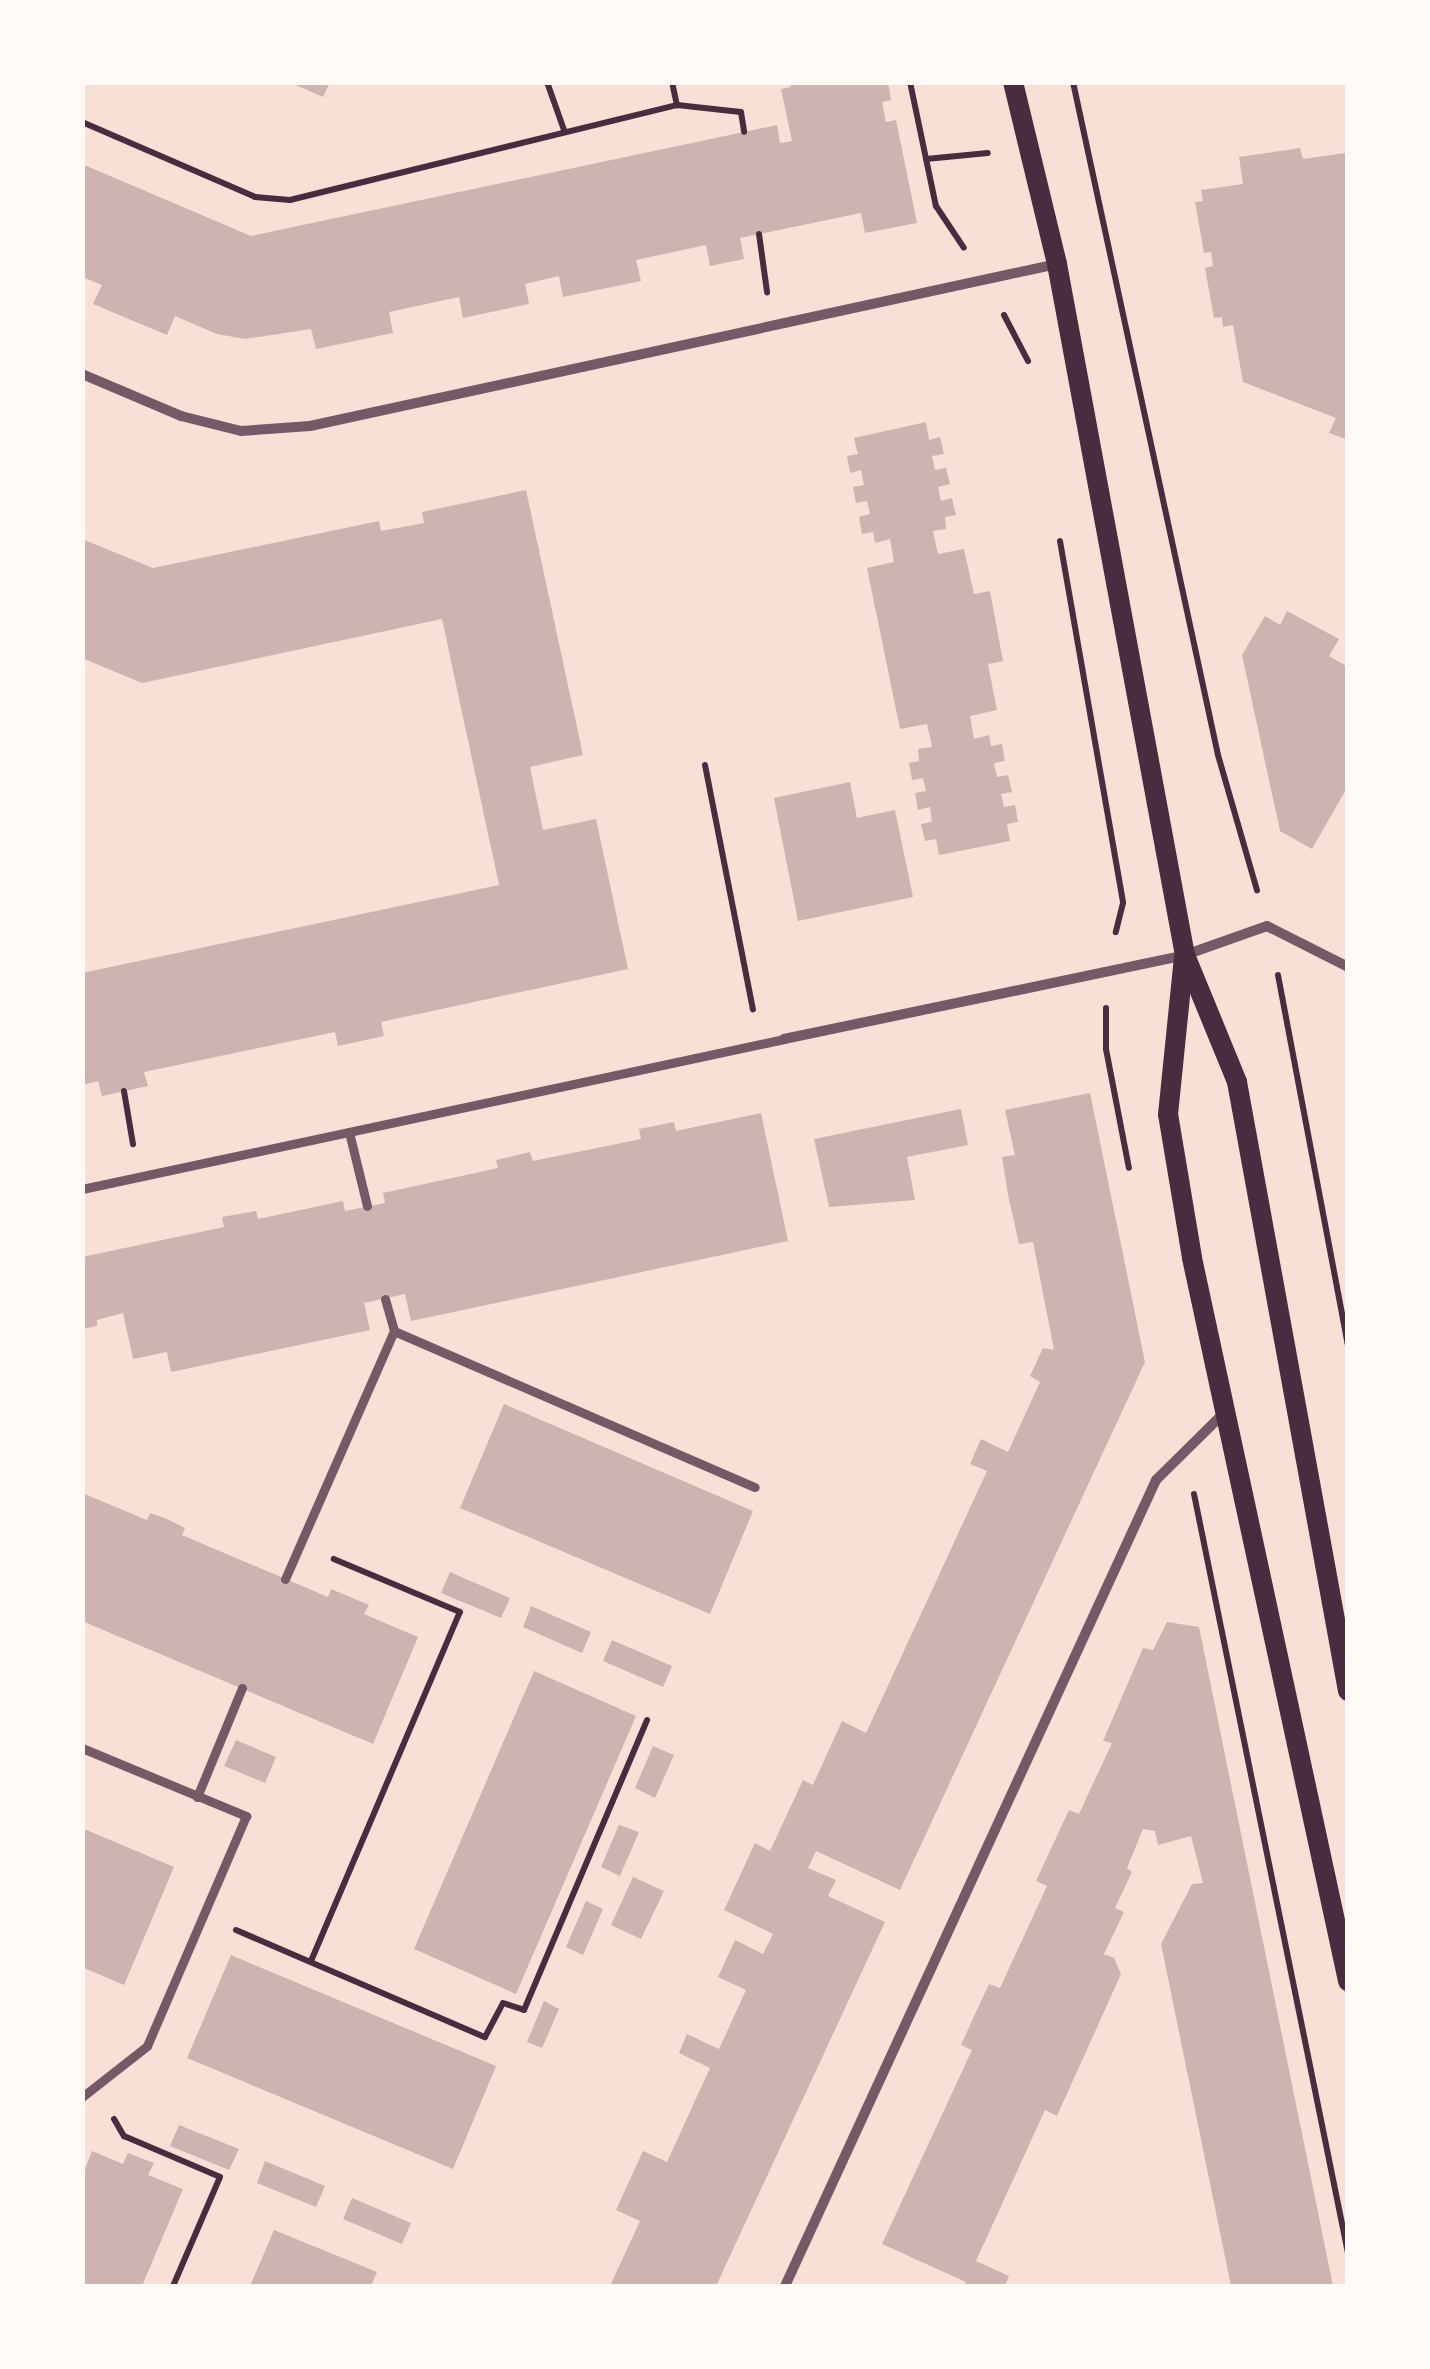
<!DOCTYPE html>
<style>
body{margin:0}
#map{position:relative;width:1430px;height:2369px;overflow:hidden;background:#f7e1d7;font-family:Manrope,sans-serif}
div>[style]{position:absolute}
.building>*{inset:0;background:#ccb4b1}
.path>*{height:6px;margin:-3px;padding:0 3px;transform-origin:3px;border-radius:3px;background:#4a2c40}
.pedestrian>*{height:9px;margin:-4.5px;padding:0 4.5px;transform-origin:4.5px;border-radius:4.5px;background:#755966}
.minor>*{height:10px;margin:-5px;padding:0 5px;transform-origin:5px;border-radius:5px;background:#755966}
.secondary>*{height:20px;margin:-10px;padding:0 10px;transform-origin:10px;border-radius:10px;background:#4a2c40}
span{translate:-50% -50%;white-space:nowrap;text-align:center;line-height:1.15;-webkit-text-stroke:8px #fffaf5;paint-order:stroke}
.frame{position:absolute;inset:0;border:85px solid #fffaf5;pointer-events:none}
</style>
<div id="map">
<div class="building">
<div style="clip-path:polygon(289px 82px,330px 82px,323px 97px)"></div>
<div style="clip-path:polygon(790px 82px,888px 82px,891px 100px,882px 102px,886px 122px,896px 120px,917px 223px,865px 233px,861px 213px,759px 234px,740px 238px,744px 259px,710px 266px,706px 245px,636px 260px,641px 281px,563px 297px,559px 276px,525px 284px,529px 304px,463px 318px,459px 297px,389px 312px,393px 333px,316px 349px,311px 329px,245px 339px,217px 334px,175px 316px,167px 335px,93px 304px,102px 285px,82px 277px,82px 164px,251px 236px,777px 125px,780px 143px,787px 142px,792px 141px,781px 89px,791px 87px)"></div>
<div style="clip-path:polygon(1300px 148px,1303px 159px,1345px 153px,1348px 440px,1329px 433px,1336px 418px,1243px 382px,1233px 325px,1223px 327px,1222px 317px,1214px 318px,1205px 268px,1213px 266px,1211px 252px,1204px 253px,1195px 202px,1203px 201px,1201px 190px,1243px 184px,1239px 157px)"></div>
<div style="clip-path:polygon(926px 422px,929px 440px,940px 437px,944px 454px,932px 456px,935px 470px,946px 468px,950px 484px,938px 487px,941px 501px,952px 498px,956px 515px,945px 517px,946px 529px,933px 531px,938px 554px,964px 549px,974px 594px,990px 591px,1003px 661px,988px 664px,997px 710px,970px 716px,974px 739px,989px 735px,991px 746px,1002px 744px,1005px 761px,994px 763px,997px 777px,1008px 775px,1012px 792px,1001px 794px,1004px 807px,1015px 805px,1018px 822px,1007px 824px,1010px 841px,939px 855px,936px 839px,925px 841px,921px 824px,932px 822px,930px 807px,918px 810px,915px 793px,926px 791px,923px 778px,912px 780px,909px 763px,919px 761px,918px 749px,932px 747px,927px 724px,900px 729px,867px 568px,894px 562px,890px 539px,875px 543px,873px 532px,862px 534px,859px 517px,870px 514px,867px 501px,856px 503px,853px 487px,864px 485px,861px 470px,850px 473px,847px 456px,858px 454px,854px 438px)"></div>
<div style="clip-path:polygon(526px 490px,583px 755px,530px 767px,543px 830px,596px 819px,628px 969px,381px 1022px,384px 1036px,338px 1046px,335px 1032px,144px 1072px,148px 1086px,102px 1096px,98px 1081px,82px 1085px,82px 973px,499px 885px,442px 619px,142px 683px,82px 658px,82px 539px,153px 568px,379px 521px,381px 531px,424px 523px,422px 512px)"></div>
<div style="clip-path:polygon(1287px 611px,1339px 639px,1329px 656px,1348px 667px,1348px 786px,1312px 849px,1280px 831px,1242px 655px,1265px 616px,1280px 625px)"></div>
<div style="clip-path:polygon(850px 782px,857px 818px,895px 810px,913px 897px,798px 921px,774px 798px)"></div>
<div style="clip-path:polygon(1090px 1093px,1145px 1362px,900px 1890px,816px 1851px,808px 1868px,836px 1880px,828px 1896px,885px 1922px,716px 2286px,610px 2286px,640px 2221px,616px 2210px,643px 2151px,667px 2162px,710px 2068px,679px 2053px,687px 2034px,719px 2049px,746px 1990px,718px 1977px,735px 1940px,763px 1954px,773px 1934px,724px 1910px,755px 1843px,770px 1851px,803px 1780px,813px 1785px,842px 1721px,866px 1733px,987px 1471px,970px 1464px,981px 1439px,1008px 1452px,1040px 1382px,1030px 1376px,1043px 1348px,1054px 1350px,1033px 1242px,1019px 1244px,1008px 1195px,1002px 1157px,1015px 1155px,1005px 1110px)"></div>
<div style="clip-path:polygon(961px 1109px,968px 1145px,907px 1157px,915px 1200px,829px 1207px,814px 1139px)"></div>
<div style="clip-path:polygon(761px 1113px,788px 1241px,411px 1321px,405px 1294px,364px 1303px,370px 1330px,171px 1372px,167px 1352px,133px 1359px,123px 1313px,97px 1320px,97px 1326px,82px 1329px,82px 1257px,224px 1227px,222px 1217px,256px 1211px,258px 1219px,343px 1201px,345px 1211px,385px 1203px,383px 1193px,498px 1168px,496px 1160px,530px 1152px,533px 1161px,641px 1139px,639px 1129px,674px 1122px,676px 1131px)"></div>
<div style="clip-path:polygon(504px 1404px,753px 1511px,710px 1614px,460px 1508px)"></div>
<div style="clip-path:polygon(82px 1493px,147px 1520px,150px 1513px,167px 1519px,185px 1528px,182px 1535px,328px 1597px,331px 1589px,369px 1605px,364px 1614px,418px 1637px,373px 1744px,82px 1621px)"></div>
<div style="clip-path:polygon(450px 1572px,510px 1598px,501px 1618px,441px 1593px)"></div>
<div style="clip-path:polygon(531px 1606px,591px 1632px,582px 1653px,523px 1627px)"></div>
<div style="clip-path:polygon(1167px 1622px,1199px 1627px,1333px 2286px,1231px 2286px,1161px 1944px,1192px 1884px,1203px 1883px,1191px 1836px,1158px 1845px,1155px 1831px,1143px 1829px,1127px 1868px,1132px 1872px,1115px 1908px,1124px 1912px,1104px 1954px,1114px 1958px,1121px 1974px,1057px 2116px,1045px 2110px,976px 2261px,1009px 2276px,1005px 2286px,964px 2286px,966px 2282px,882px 2244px,972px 2050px,961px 2045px,975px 2014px,989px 1984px,1000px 1988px,1047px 1886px,1036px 1881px,1069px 1810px,1079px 1814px,1112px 1743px,1103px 1741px,1143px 1648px,1153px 1650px)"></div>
<div style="clip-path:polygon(612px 1640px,672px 1666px,663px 1687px,603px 1661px)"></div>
<div style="clip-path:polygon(534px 1671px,636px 1716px,516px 1994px,414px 1949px)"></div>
<div style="clip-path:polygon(236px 1740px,276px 1757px,265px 1783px,224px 1766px)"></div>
<div style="clip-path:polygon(653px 1746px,674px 1755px,655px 1798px,635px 1788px)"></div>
<div style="clip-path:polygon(619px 1825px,639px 1832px,620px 1876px,601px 1867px)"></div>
<div style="clip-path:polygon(82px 1828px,174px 1867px,124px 1985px,82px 1967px)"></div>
<div style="clip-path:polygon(633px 1877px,664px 1891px,641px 1939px,611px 1925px)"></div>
<div style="clip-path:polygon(586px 1901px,603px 1909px,583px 1955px,566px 1947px)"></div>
<div style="clip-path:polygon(231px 1955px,496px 2066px,453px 2169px,187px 2058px)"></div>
<div style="clip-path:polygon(544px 2001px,559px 2009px,542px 2048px,527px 2042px)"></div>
<div style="clip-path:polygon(179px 2125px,239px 2149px,229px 2170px,170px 2146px)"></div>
<div style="clip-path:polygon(92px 2151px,123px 2164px,128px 2153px,154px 2163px,148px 2175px,183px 2189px,142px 2286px,82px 2286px,82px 2176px)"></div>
<div style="clip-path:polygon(265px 2161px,325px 2186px,316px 2207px,257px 2183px)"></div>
<div style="clip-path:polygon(352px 2198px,411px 2223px,402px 2244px,343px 2219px)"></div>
<div style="clip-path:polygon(274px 2230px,377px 2272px,371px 2286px,250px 2286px)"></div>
</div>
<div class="path">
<div style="left:547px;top:82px;width:51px;rotate:70.5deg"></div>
<div style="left:672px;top:82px;width:24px;rotate:78deg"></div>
<div style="left:910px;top:82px;width:127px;rotate:78.2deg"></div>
<div style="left:936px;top:206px;width:50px;rotate:56.3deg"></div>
<div style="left:1073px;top:82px;width:688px;rotate:77.84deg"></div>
<div style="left:1218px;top:755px;width:141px;rotate:73.9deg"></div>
<div style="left:82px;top:122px;width:189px;rotate:23.4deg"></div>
<div style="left:255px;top:197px;width:35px;rotate:5deg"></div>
<div style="left:290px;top:200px;width:398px;rotate:-13.8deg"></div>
<div style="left:677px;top:105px;width:64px;rotate:6.2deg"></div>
<div style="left:741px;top:112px;width:20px;rotate:81deg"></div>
<div style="left:926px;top:159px;width:62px;rotate:-5.5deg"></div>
<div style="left:759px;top:234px;width:59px;rotate:82.1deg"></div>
<div style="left:1004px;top:315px;width:52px;rotate:62.4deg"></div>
<div style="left:1060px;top:541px;width:367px;rotate:80.1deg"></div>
<div style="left:1123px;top:903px;width:30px;rotate:104deg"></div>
<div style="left:705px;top:765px;width:249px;rotate:78.9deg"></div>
<div style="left:1278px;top:975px;width:379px;rotate:79.3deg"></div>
<div style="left:1106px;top:1008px;width:41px;rotate:90deg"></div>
<div style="left:1106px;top:1049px;width:121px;rotate:79.1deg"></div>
<div style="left:124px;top:1091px;width:54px;rotate:80.4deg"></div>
<div style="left:1194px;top:1494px;width:774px;rotate:78.53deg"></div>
<div style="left:236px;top:1930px;width:271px;rotate:23.3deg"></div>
<div style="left:485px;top:2037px;width:38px;rotate:-62deg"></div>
<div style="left:503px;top:2003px;width:22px;rotate:18deg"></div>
<div style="left:524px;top:2010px;width:315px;rotate:-67deg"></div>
<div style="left:311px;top:1961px;width:379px;rotate:-66.9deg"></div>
<div style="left:460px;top:1612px;width:137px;rotate:-157.2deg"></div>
<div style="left:114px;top:2119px;width:20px;rotate:60deg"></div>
<div style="left:124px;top:2136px;width:104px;rotate:23.1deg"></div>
<div style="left:220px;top:2177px;width:119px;rotate:113.3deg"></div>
</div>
<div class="pedestrian">
<div style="left:349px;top:1132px;width:76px;rotate:76.3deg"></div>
<div style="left:82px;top:1189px;width:718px;rotate:-12.06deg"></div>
<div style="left:385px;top:1299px;width:33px;rotate:74deg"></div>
<div style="left:285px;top:1579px;width:271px;rotate:-66.3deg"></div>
<div style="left:394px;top:1331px;width:393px;rotate:23.4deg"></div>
<div style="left:82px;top:1748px;width:178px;rotate:22.5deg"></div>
<div style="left:246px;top:1816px;width:250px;rotate:113.3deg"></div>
<div style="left:147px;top:2046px;width:83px;rotate:141.9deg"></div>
<div style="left:197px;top:1797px;width:118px;rotate:-67.6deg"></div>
</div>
<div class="minor">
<div style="left:82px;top:374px;width:108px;rotate:23deg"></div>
<div style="left:181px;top:416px;width:62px;rotate:14deg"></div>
<div style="left:241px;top:431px;width:69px;rotate:-4.1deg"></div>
<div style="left:310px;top:426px;width:764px;rotate:-12.24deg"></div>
<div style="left:784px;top:1039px;width:410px;rotate:-11.8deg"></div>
<div style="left:1185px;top:955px;width:87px;rotate:-19.5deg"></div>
<div style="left:1267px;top:926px;width:91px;rotate:26.8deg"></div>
<div style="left:785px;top:2286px;width:887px;rotate:-65.28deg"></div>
<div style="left:1156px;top:1480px;width:97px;rotate:-44.6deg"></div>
</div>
<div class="secondary">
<div style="left:1013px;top:82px;width:187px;rotate:76.4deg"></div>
<div style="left:1057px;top:264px;width:703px;rotate:79.51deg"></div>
<div style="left:1185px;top:955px;width:137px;rotate:67.7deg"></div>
<div style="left:1237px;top:1082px;width:619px;rotate:79.67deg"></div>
<div style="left:1184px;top:957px;width:158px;rotate:95.8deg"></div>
<div style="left:1168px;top:1114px;width:146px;rotate:80.5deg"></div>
<div style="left:1192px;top:1258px;width:740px;rotate:77.82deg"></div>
</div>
<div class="frame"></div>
</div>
